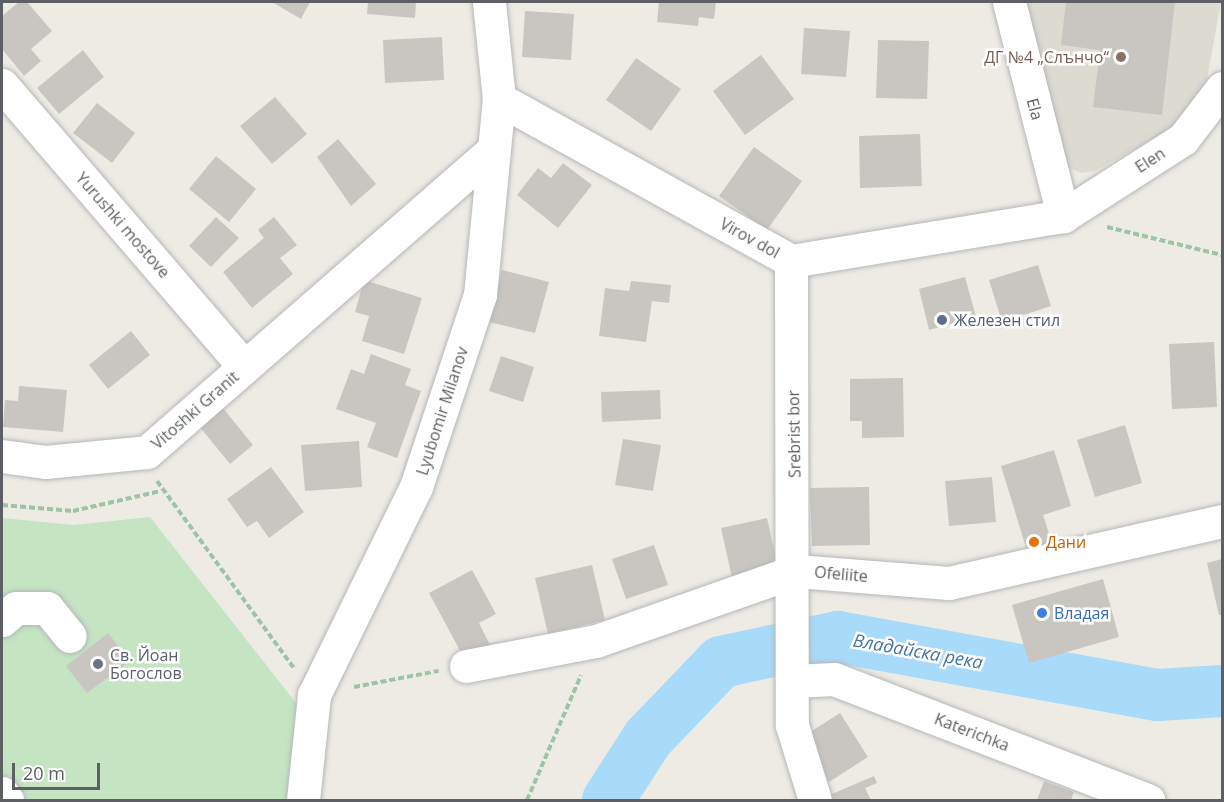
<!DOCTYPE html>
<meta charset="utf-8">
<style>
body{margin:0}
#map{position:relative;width:1224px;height:802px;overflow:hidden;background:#eeebe4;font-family:"Open Sans",sans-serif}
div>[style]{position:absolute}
.education>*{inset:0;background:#dddad2}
.green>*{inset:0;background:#c4e4c2}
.river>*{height:52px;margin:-26px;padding:0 26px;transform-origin:26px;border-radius:26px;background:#a8daf9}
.building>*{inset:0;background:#c9c6c1}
.path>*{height:4px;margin-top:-2px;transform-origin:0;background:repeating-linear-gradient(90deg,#9cc4a5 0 6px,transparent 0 9px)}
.roads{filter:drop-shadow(0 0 2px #b4b7ba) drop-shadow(0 0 2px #b4b7ba)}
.minor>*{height:33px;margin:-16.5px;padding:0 16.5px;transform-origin:16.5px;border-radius:16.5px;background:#fff}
.dots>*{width:16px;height:16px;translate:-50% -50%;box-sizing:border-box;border:3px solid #fff;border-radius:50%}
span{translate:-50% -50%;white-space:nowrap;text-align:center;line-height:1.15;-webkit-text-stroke:5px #fff;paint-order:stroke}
.education-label{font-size:16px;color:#785e54}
.right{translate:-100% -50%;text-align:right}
.street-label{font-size:16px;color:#5c6064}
.service-label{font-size:16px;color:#4e5e75}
.left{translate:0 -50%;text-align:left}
.food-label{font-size:16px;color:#c56008}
.shop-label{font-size:16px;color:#366cbe}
.worship-label{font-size:16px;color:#5b616d}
.water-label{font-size:18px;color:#4375a2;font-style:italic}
.frame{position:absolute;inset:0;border:3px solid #5c6064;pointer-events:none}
.scale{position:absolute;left:12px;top:763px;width:88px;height:27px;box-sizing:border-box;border:3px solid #5c6064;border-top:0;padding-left:8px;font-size:18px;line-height:21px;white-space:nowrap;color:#5c6064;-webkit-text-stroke:4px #fff;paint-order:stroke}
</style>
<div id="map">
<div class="education">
<div style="clip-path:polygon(1021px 2px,1221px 2px,1201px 112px,1095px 171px,1081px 173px,1065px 166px)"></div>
</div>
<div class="green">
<div style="clip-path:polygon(150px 517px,311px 722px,303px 800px,7px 800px,2px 793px,2px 518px,74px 525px)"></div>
</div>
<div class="river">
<div style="left:608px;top:800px;width:74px;rotate:-57.2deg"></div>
<div style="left:648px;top:738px;width:105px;rotate:-46.2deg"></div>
<div style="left:721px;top:662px;width:120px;rotate:-12.1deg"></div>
<div style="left:838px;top:637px;width:325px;rotate:10.3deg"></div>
<div style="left:1158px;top:695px;width:64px;rotate:-3.6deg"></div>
</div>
<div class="building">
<div style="clip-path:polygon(19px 2px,27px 2px,52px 31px,31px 49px,41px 61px,24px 76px,2px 49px,2px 16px)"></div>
<div style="clip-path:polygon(272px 2px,310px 2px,301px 19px)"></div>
<div style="clip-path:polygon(368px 2px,416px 2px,415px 18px,367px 14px)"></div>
<div style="clip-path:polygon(659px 2px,716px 2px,714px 19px,699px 17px,698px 26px,657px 22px)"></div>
<div style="clip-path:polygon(1066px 2px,1175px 2px,1162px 115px,1093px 107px,1100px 50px,1061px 45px)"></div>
<div style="clip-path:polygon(525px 11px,574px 14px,571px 60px,522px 57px)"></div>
<div style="clip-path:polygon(804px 28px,850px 31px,846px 77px,801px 74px)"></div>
<div style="clip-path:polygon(442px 37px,444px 80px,385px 83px,383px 40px)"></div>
<div style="clip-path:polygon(878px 40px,929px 41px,927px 99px,876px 98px)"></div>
<div style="clip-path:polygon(83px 50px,104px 77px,59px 114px,37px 88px)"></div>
<div style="clip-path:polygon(761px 55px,794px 99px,745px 135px,713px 91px)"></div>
<div style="clip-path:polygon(636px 58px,681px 89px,651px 131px,606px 100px)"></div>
<div style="clip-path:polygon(275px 97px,307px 134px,272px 164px,240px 126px)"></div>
<div style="clip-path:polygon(97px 103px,135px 133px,112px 163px,73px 133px)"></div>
<div style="clip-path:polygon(920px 134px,922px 186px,860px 188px,859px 136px)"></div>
<div style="clip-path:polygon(338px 139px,376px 184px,351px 206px,317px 157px)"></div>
<div style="clip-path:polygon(754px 147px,802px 181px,767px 230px,719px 196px)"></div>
<div style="clip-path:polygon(216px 156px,256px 189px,229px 222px,189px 189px)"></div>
<div style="clip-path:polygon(563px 163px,592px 185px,558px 228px,517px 195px,538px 168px,551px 178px)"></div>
<div style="clip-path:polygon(216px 217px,239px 238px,211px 267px,189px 246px)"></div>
<div style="clip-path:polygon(274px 217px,297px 245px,280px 258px,293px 274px,252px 308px,223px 272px,264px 238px,258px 230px)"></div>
<div style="clip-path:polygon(1038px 265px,1051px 306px,1002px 322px,989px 280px)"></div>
<div style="clip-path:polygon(502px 270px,549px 282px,535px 333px,489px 322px)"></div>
<div style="clip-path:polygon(965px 277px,976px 317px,929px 330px,919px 289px)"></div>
<div style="clip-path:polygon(364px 280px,422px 298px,404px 354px,362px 341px,369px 316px,355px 312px)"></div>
<div style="clip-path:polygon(631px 281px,671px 285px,669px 303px,652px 301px,646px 342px,599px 336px,605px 288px,629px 291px)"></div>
<div style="clip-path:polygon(131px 331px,150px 355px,108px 389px,89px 365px)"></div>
<div style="clip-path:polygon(1214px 342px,1217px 407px,1172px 409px,1169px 344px)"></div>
<div style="clip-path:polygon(371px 354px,411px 369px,405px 385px,421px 391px,397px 458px,367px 447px,376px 423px,336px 409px,351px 369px,364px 374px)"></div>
<div style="clip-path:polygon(501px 356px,534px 367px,523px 402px,489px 391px)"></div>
<div style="clip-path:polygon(903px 378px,904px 437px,862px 438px,862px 421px,850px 421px,850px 379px)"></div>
<div style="clip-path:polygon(19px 386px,67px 390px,63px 432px,3px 427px,5px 400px,18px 401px)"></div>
<div style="clip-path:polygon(660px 390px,661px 419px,602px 422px,601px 392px)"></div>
<div style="clip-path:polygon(222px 407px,253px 445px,230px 464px,199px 426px)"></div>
<div style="clip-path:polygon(1125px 425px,1142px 483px,1095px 497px,1077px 440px)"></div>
<div style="clip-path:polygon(623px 439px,661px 445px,653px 491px,615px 485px)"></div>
<div style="clip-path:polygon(359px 441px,362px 487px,305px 491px,301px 445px)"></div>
<div style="clip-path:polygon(1054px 450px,1071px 506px,1043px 515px,1053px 546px,1028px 554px,1001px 466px)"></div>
<div style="clip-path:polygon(271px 467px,304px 512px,269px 538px,257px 521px,247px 527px,227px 499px)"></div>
<div style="clip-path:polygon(992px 477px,996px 522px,949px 526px,945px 481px)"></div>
<div style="clip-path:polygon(869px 487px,870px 545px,812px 546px,810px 488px)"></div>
<div style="clip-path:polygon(767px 518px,779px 572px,733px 582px,721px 528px)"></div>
<div style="clip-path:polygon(654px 545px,668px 585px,626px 599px,612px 559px)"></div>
<div style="clip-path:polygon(1222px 559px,1222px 615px,1219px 615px,1207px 563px)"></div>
<div style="clip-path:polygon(592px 565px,605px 620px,548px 634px,535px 578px)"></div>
<div style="clip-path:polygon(472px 570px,496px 614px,479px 623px,490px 645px,464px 658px,429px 593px)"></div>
<div style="clip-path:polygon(1103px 579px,1119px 637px,1029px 663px,1012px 605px)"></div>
<div style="clip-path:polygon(108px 633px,130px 661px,87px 693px,66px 666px)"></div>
<div style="clip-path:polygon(840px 713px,868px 757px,829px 782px,801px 738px)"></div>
<div style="clip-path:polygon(874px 776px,877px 783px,865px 788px,871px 800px,818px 800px)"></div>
<div style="clip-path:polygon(1044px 781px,1074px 792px,1071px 800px,1037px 800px)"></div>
</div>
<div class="path">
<div style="left:1107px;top:227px;width:118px;rotate:13.7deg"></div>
<div style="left:157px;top:481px;width:232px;rotate:53.8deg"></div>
<div style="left:2px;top:505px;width:71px;rotate:4.8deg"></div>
<div style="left:73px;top:511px;width:90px;rotate:-12.8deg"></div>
<div style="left:354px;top:687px;width:86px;rotate:-10.8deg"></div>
<div style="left:527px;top:800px;width:136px;rotate:-66.6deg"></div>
</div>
<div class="roads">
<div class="minor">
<div style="left:1009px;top:2px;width:221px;rotate:75.8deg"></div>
<div style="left:2px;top:85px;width:371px;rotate:49.3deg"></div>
<div style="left:499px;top:99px;width:334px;rotate:29deg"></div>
<div style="left:791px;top:261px;width:276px;rotate:-9.4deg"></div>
<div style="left:1063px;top:216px;width:143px;rotate:-32.7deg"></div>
<div style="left:1183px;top:139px;width:64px;rotate:-52.6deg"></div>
<div style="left:791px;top:261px;width:464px;rotate:89.9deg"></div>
<div style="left:792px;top:725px;width:78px;rotate:73deg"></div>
<div style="left:2px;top:456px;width:43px;rotate:7.9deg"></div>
<div style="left:45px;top:462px;width:102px;rotate:-5.6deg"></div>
<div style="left:147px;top:452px;width:456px;rotate:-41.1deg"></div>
<div style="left:2px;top:620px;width:18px;rotate:-41deg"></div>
<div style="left:16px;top:608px;width:31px"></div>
<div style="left:47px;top:608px;width:36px;rotate:51deg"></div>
<div style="left:466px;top:666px;width:132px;rotate:-10.9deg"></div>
<div style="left:596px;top:641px;width:212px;rotate:-19.3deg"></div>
<div style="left:796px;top:571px;width:153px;rotate:4.5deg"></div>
<div style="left:949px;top:583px;width:280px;rotate:-12.8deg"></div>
<div style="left:793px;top:681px;width:41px;rotate:-2.8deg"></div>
<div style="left:834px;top:679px;width:337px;rotate:21.1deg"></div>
<div style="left:2px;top:793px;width:9px;rotate:54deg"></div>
<div style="left:303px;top:800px;width:106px;rotate:-84deg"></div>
<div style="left:314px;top:695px;width:232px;rotate:-63.9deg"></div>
<div style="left:416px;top:487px;width:202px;rotate:-71.6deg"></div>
<div style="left:480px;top:295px;width:197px;rotate:-84.5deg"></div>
<div style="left:499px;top:99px;width:98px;rotate:-95.9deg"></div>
</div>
</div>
<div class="dots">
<div style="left:1121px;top:57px;background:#8d6e63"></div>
<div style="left:942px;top:320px;background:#5c6f8a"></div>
<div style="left:1034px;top:542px;background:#e8710a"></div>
<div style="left:1042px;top:613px;background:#3f7fe0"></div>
<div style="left:98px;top:664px;background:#6b7280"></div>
</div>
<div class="education-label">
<span class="right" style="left:1109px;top:57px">ДГ №4 „Слънчо“</span>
</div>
<div class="street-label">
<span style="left:1035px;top:109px;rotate:75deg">Ela</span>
<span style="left:1150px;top:160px;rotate:-33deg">Elen</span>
<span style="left:123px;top:225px;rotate:49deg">Yurushki mostove</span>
<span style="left:750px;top:238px;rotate:29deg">Virov dol</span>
<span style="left:195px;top:410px;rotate:-41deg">Vitoshki Granit</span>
<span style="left:442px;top:411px;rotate:-72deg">Lyubomir Milanov</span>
<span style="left:794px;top:434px;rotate:-91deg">Srebrist bor</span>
<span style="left:841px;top:574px;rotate:5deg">Ofeliite</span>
<span style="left:972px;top:732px;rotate:21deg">Katerichka</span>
</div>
<div class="service-label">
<span class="left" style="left:954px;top:320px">Железен стил</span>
</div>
<div class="food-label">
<span class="left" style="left:1046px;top:542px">Дани</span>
</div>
<div class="shop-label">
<span class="left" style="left:1054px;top:613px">Владая</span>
</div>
<div class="worship-label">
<span class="left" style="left:110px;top:664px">Св. Йоан<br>Богослов</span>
</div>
<div class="water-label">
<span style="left:918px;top:651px;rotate:10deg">Владайска река</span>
</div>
<div class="frame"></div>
<div class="scale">20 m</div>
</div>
